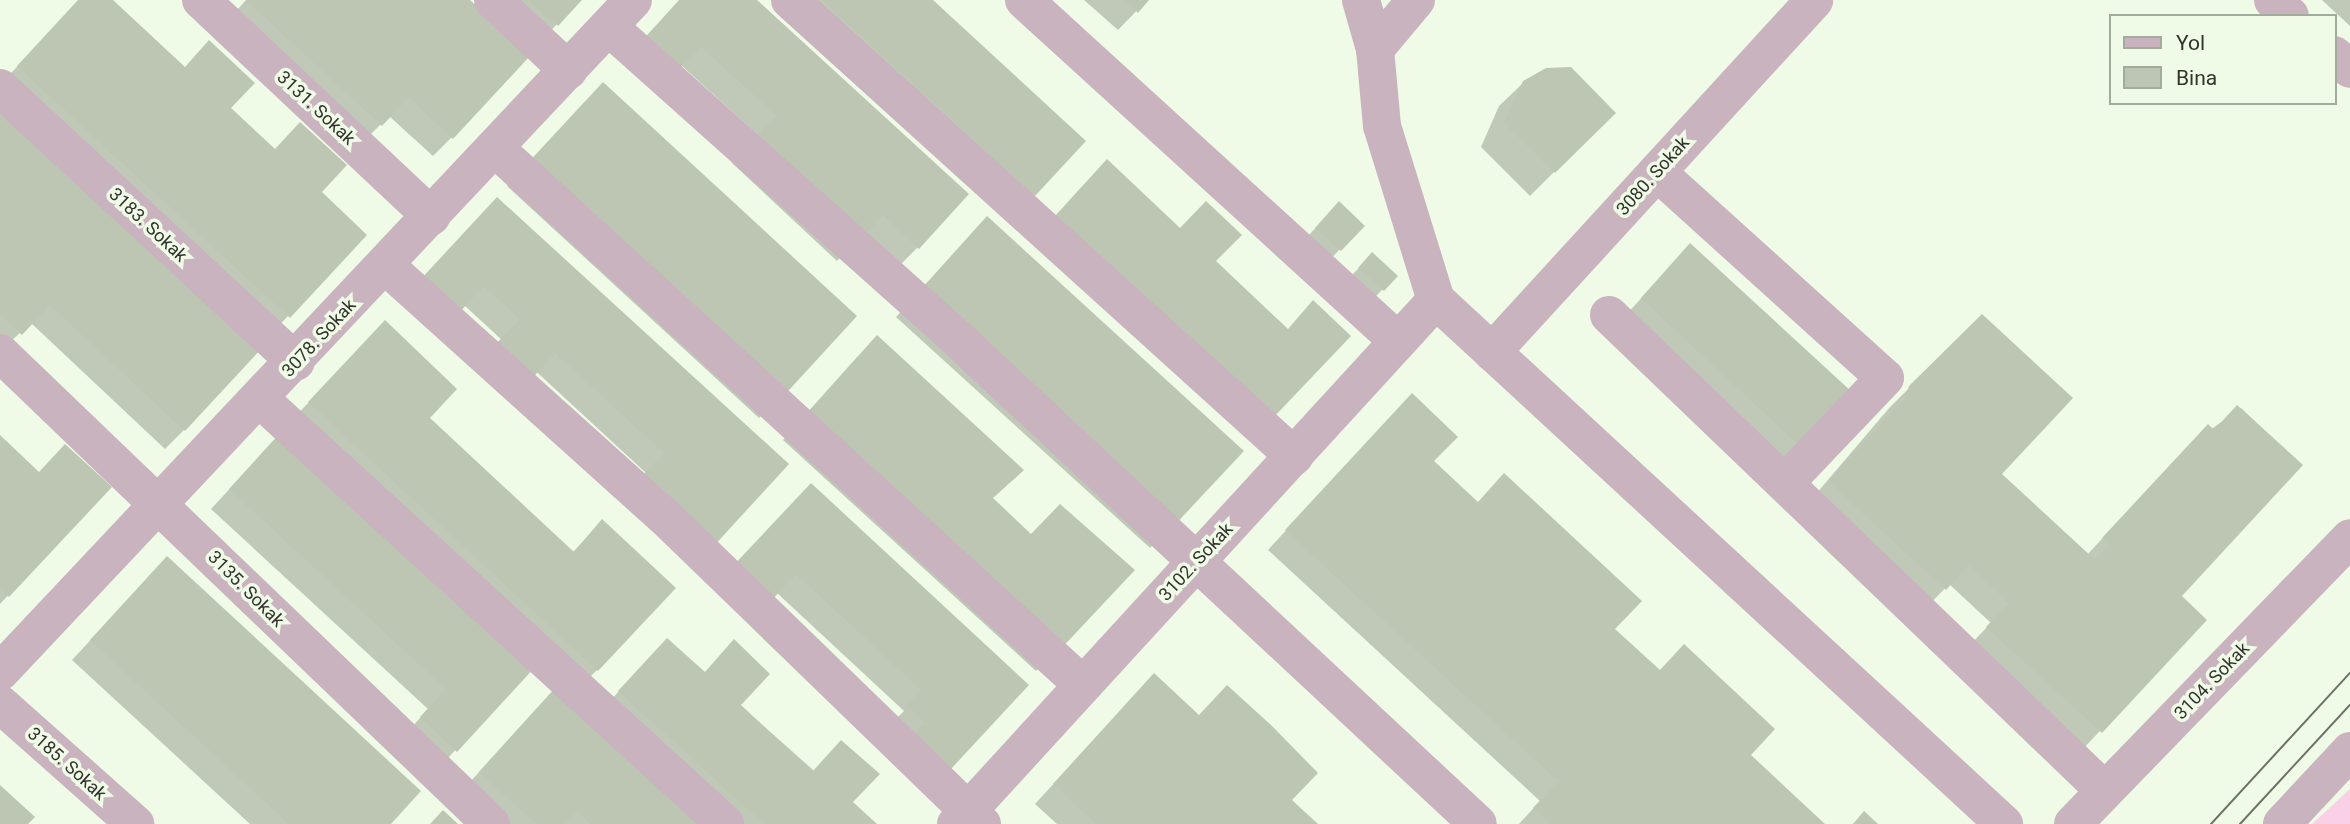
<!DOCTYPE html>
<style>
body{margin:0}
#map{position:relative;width:2350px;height:824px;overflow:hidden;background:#f0fbe7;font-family:Roboto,sans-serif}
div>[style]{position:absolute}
.green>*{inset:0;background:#fad0e6}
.shadow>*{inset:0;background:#0003}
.building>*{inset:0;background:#bcc6b3}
.minor>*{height:38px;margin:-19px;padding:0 19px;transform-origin:19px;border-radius:19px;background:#c8b3be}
.tram>*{height:2px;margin:-1px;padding:0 1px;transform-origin:1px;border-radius:1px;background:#6c7267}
span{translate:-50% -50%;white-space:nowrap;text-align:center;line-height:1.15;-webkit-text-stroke:7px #f0fbe7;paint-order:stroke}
.street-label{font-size:18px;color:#30342d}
.legend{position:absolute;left:2109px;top:14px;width:228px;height:91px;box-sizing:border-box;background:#f0fbe7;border:2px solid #a3ab9d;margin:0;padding:9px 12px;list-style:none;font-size:21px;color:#30342d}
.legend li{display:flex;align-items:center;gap:14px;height:35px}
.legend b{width:35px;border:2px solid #a3ab9d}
</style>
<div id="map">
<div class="green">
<div style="clip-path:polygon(2350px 789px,2350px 824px,2312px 824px)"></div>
</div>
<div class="shadow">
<div style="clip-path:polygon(79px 0,110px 0,365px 235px,269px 336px,0 85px)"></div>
<div style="clip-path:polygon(246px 0,467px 0,452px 137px,433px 156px,389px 116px,362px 143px,228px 20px)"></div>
<div style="clip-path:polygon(489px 0,580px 0,538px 44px)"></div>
<div style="clip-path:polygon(680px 0,754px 0,918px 247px,899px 266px,864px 233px,837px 261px,732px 163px,758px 135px,681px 65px)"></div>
<div style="clip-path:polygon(781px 0,931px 0,1034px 195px)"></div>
<div style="clip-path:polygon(1084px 0,1147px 0,1118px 30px)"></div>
<div style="clip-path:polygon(2322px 0,2350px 0,2350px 26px)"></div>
<div style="clip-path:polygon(1524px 82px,1613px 113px,1530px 196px,1481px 147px,1499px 106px)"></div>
<div style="clip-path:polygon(584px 103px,778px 399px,759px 418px,507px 186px)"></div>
<div style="clip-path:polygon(0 108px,184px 430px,165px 449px,31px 323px,0 351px)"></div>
<div style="clip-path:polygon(478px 218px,787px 465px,646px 473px,464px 305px)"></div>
<div style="clip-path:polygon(1320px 223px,1362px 226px,1321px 269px,1297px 248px)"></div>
<div style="clip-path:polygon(969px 237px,1169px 529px,1150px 548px,896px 317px)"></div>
<div style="clip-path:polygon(1372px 255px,1395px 276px,1364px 309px,1353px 274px)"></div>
<div style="clip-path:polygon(1672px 265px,1849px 393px,1781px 464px,1623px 318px)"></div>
<div style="clip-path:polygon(1982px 316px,1999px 474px,2087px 555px,2189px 445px,2241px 408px,2301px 465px,2180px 596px,2205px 620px,2081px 751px,1968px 647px,1991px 623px,1949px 584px,1926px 608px,1810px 501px,1890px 407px)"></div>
<div style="clip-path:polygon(366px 342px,427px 418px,572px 553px,602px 521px,597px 670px,578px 689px,290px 422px)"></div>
<div style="clip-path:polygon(858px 356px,991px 499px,1055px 652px,1036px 671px,783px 440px)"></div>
<div style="clip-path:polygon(1393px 414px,1431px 461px,1823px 824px,1519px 824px,1540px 801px,1268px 550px)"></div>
<div style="clip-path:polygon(0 438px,38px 474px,109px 487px,0 604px)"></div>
<div style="clip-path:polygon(262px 454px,532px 667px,437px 770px,403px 737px,428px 709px,211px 509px)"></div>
<div style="clip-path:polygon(792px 504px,1027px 685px,949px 769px,889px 726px,904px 711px,776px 592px)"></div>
<div style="clip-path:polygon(148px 578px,389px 824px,250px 824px,72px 660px)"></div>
<div style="clip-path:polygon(648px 659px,704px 673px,874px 824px,724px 824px,601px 711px)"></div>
<div style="clip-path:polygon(1135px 695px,1290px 800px,1316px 824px,1057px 824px,1035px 804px)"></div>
<div style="clip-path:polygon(537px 708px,702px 824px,496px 824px,461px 792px)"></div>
</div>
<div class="building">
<div style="clip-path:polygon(78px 0,113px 0,185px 67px,209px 40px,255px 83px,231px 108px,275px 149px,300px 122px,347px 165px,322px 192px,367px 235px,290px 318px,17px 66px)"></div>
<div style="clip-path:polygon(246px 0,470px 0,530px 56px,453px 139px,409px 97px,382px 126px)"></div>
<div style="clip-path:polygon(529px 0,582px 0,558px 26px)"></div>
<div style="clip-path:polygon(679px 0,757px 0,969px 194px,919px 249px,883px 215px,857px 243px,750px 143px,776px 115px,701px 47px,674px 74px,640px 43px)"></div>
<div style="clip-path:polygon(822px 0,933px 0,1086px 141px,1035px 196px)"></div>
<div style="clip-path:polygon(1124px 0,1149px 0,1138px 13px)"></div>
<div style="clip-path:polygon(1571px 67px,1616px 113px,1555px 173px,1504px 123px,1523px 81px,1546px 68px)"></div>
<div style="clip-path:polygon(603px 82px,857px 316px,779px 401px,525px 166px)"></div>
<div style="clip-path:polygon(0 105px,262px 348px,185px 431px,50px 305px,22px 335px,0 315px)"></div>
<div style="clip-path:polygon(1107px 159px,1180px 228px,1206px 201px,1242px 235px,1216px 261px,1288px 329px,1313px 300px,1351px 336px,1273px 418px,1055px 216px)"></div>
<div style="clip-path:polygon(497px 197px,789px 464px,711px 549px,637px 481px,664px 453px,555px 353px,529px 382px,493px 347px,520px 319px,484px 286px,457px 315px,420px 280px)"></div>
<div style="clip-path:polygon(1339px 201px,1365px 226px,1341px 251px,1315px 228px)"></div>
<div style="clip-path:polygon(987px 216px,1244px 451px,1170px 530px,914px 297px)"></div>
<div style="clip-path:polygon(1690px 243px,1852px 392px,1801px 447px,1641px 298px)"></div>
<div style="clip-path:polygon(1372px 252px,1398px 276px,1384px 291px,1358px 268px)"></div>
<div style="clip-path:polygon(1982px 314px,2073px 398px,2002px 474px,2094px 559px,2109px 545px,2102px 538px,2208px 424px,2214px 430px,2237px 405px,2303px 465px,2182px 596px,2207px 620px,2102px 733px,1986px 627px,2009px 603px,1969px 565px,1946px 590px,1828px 481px,1905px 398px,1909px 386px)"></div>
<div style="clip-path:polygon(385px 320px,457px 389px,430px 418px,574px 552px,602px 519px,676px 588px,598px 671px,308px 402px)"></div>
<div style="clip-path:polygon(877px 335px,1024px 470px,993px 498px,1031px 534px,1060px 504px,1135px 570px,1056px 654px,801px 420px)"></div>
<div style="clip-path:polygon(1412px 393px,1458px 437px,1434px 461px,1478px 502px,1504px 473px,1642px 601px,1615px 629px,1660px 670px,1684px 644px,1775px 729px,1751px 755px,1825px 824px,1551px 824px,1533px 808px,1558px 781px,1285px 530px)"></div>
<div style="clip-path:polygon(281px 432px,535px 667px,457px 752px,420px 717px,446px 689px,229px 489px)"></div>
<div style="clip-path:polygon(0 435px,39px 472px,65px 444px,112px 487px,9px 597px,0 589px)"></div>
<div style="clip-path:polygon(811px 483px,1029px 685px,950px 770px,913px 735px,925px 723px,907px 706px,922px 691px,904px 674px,796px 574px,769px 603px,731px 568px)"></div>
<div style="clip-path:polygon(167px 556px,421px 791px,391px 824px,289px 824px,90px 640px)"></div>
<div style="clip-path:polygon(667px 638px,705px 672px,734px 639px,770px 674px,741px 705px,812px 772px,841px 740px,880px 774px,853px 802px,877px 824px,764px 824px,618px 691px)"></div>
<div style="clip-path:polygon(1154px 673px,1199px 715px,1227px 685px,1273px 727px,1318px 773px,1292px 800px,1318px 824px,1096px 824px,1053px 784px)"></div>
<div style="clip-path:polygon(556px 687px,704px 824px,591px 824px,577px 811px,565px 824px,536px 824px,479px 772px)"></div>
<div style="clip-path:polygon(0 785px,35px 817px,28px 824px,0 824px)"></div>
<div style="clip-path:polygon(443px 810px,458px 824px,430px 824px)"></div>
<div style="clip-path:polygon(1864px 811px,1878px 824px,1853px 824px)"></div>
</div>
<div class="minor">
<div style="left:201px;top:0;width:316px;rotate:43.2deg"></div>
<div style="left:493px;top:0;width:103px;rotate:43deg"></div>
<div style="left:790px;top:0;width:680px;rotate:42.14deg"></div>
<div style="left:1024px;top:0;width:506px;rotate:42.36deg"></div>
<div style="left:1361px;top:0;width:51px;rotate:74.1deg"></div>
<div style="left:1416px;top:0;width:64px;rotate:129.9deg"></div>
<div style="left:1375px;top:49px;width:77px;rotate:84.8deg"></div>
<div style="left:1382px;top:126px;width:182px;rotate:72.8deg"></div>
<div style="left:1436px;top:300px;width:773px;rotate:42.69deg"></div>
<div style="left:2273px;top:0;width:23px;rotate:43deg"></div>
<div style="left:609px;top:27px;width:474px;rotate:41.8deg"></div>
<div style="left:962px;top:343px;width:705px;rotate:42.99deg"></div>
<div style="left:2334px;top:55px;width:21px;rotate:41deg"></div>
<div style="left:0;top:88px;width:403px;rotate:42.8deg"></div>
<div style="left:497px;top:150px;width:793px;rotate:42.4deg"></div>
<div style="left:1657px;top:172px;width:307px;rotate:42.1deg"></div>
<div style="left:1885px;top:378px;width:145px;rotate:133.6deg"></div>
<div style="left:387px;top:267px;width:372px;rotate:42deg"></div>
<div style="left:664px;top:516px;width:443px;rotate:44.1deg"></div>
<div style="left:1609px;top:315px;width:687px;rotate:43.82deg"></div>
<div style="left:1492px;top:352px;width:477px;rotate:-47.5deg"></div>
<div style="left:0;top:353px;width:680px;rotate:43.81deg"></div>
<div style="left:261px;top:400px;width:629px;rotate:42.42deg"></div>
<div style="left:0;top:672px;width:923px;rotate:-46.71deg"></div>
<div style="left:0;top:704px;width:181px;rotate:41.6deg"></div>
<div style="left:956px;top:824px;width:711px;rotate:-47.51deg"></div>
<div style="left:2073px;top:824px;width:398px;rotate:-45.9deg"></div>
<div style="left:2282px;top:824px;width:100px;rotate:-47deg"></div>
</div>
<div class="tram">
<div style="left:2211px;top:824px;width:205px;rotate:-47.4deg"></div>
<div style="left:2240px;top:824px;width:162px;rotate:-47.3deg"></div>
</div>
<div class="street-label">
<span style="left:316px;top:108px;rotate:43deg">3131. Sokak</span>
<span style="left:1653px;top:176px;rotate:-48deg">3080. Sokak</span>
<span style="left:148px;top:225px;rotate:43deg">3183. Sokak</span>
<span style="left:319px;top:338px;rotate:-47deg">3078. Sokak</span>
<span style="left:1196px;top:562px;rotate:-47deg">3102. Sokak</span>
<span style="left:246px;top:589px;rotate:45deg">3135. Sokak</span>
<span style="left:2212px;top:681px;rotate:-46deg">3104. Sokak</span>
<span style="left:67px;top:764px;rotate:42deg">3185. Sokak</span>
</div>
<ul class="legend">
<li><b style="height:9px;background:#c8b3be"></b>Yol</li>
<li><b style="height:19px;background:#bcc6b3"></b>Bina</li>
</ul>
</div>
